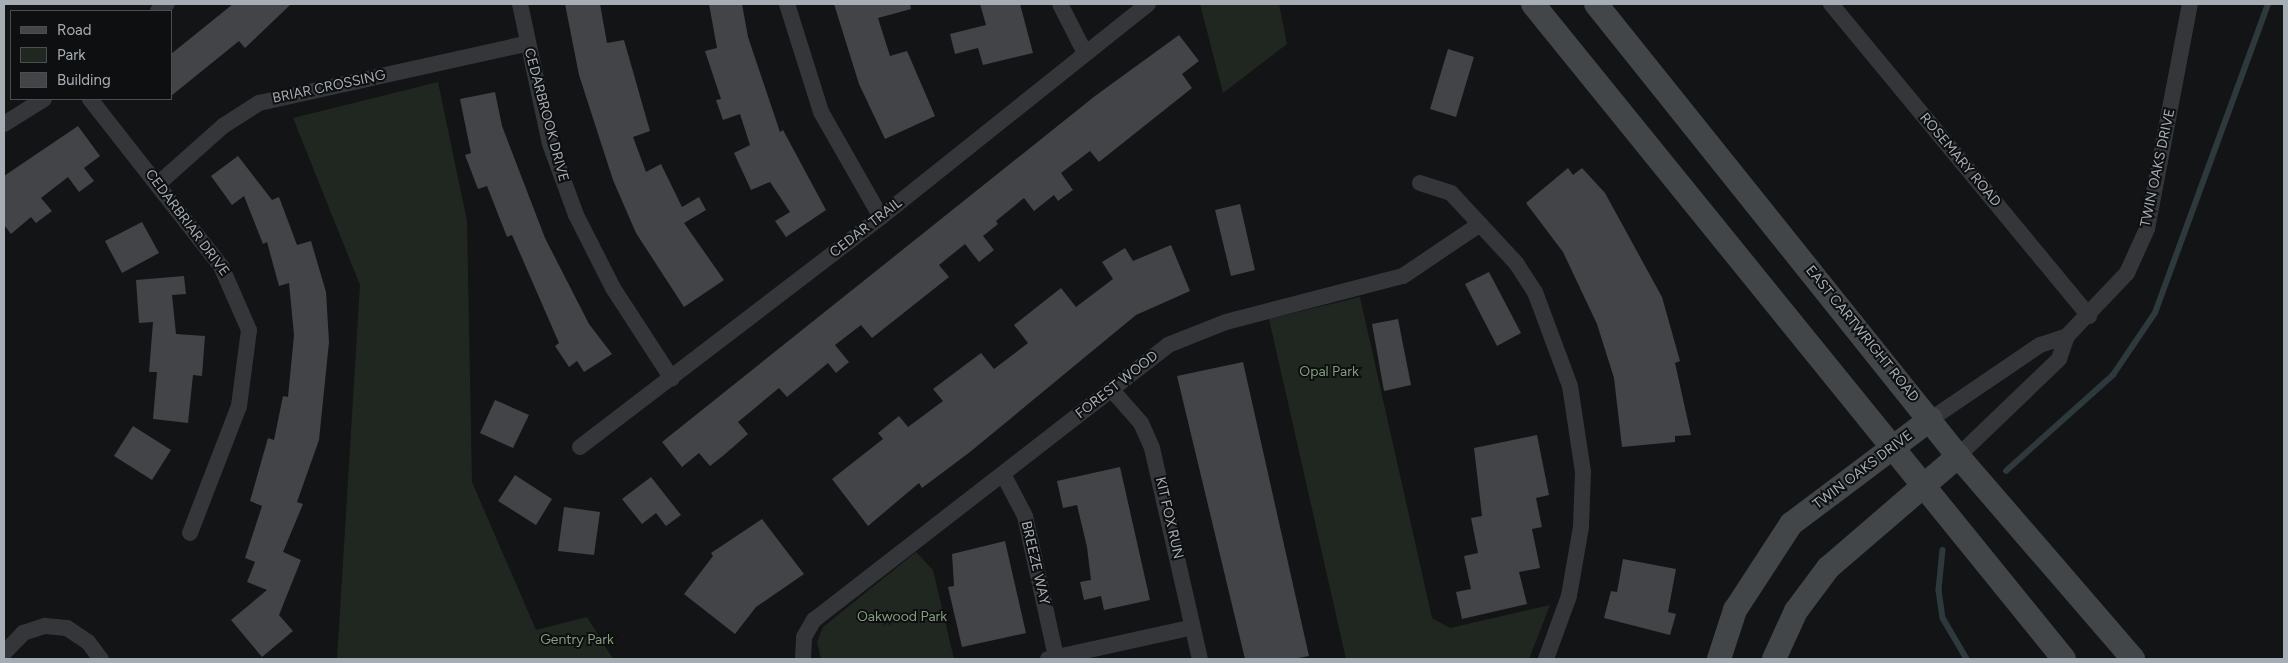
<!DOCTYPE html>
<style>
body{margin:0}
#map{position:relative;width:2288px;height:663px;overflow:hidden;background:#131415;font-family:Figtree,sans-serif}
div>[style]{position:absolute}
.green>*{inset:0;background:#202720}
.stream>*{height:5.5px;margin:-2.75px;padding:0 2.75px;transform-origin:2.75px;border-radius:2.75px;background:#2d393d}
.building>*{inset:0;background:#424448}
.street>*{height:16px;margin:-8px;padding:0 8px;transform-origin:8px;border-radius:8px;background:#35363a}
.secondary>*{height:24px;margin:-12px;padding:0 12px;transform-origin:12px;border-radius:12px;background:#434649}
span{translate:-50% -50%;white-space:nowrap;text-align:center;line-height:1.15;-webkit-text-stroke:4px #0e0f10;paint-order:stroke}
.street-label{font-size:14px;color:#a6adb4}
.park-label{font-size:14px;color:#839e7e}
.frame{position:absolute;inset:0;border:5px solid #a6adb4;pointer-events:none}
.legend{position:absolute;left:10px;top:10px;width:162px;height:90px;box-sizing:border-box;background:#0e0f10;border:1px solid #4b4e52;margin:0;padding:6px 9px;list-style:none;font-size:15px;color:#a6adb4}
.legend li{display:flex;align-items:center;gap:10px;height:25px}
.legend b{width:25px;border:1px solid #4b4e52}
</style>
<div id="map">
<div class="green">
<div style="clip-path:polygon(1200px 4px,1279px 4px,1287px 44px,1223px 93px)"></div>
<div style="clip-path:polygon(438px 82px,467px 221px,472px 482px,536px 630px,587px 617px,613px 659px,337px 659px,360px 285px,293px 118px)"></div>
<div style="clip-path:polygon(1360px 297px,1432px 618px,1450px 628px,1550px 605px,1529px 659px,1346px 659px,1269px 319px)"></div>
<div style="clip-path:polygon(916px 552px,933px 570px,954px 659px,821px 659px,817px 642px,823px 627px)"></div>
</div>
<div class="stream">
<div style="left:2006px;top:471px;width:144px;rotate:-41.9deg"></div>
<div style="left:2113px;top:375px;width:75px;rotate:-55.9deg"></div>
<div style="left:2155px;top:313px;width:329px;rotate:-69.9deg"></div>
<div style="left:1943px;top:550px;width:40px;rotate:95.7deg"></div>
<div style="left:1939px;top:590px;width:28px;rotate:82deg"></div>
<div style="left:1943px;top:618px;width:48px;rotate:59.7deg"></div>
</div>
<div class="building">
<div style="clip-path:polygon(233px 4px,291px 4px,245px 48px,239px 41px,171px 96px,171px 54px)"></div>
<div style="clip-path:polygon(565px 4px,600px 4px,607px 43px,624px 40px,650px 131px,633px 137px,646px 172px,661px 164px,682px 207px,699px 197px,706px 210px,684px 223px,724px 280px,684px 307px,636px 233px,613px 180px,579px 75px)"></div>
<div style="clip-path:polygon(709px 4px,742px 4px,748px 37px,780px 132px,783px 130px,826px 210px,786px 237px,775px 221px,790px 212px,770px 182px,751px 190px,734px 153px,750px 145px,740px 114px,723px 120px,716px 100px,721px 99px,705px 51px,717px 48px)"></div>
<div style="clip-path:polygon(834px 4px,910px 4px,911px 9px,878px 18px,890px 56px,907px 51px,935px 116px,885px 139px,859px 84px)"></div>
<div style="clip-path:polygon(980px 4px,1020px 4px,1033px 53px,983px 65px,978px 48px,955px 54px,950px 34px,986px 25px)"></div>
<div style="clip-path:polygon(1179px 35px,1199px 61px,1182px 74px,1192px 88px,1099px 162px,1090px 151px,1061px 173px,1073px 190px,1058px 201px,1054px 195px,1034px 211px,1024px 198px,996px 221px,998px 224px,983px 236px,994px 250px,979px 262px,965px 244px,939px 265px,949px 277px,872px 338px,861px 325px,835px 345px,849px 362px,836px 373px,828px 363px,787px 397px,779px 388px,738px 422px,748px 434px,724px 455px,710px 466px,699px 453px,682px 467px,662px 442px,1095px 96px)"></div>
<div style="clip-path:polygon(1448px 49px,1474px 57px,1456px 117px,1430px 109px)"></div>
<div style="clip-path:polygon(495px 92px,502px 126px,545px 238px,589px 324px,612px 354px,584px 372px,577px 361px,569px 367px,555px 346px,559px 343px,512px 235px,507px 237px,487px 186px,478px 189px,465px 155px,471px 153px,460px 99px)"></div>
<div style="clip-path:polygon(78px 126px,100px 156px,84px 168px,94px 181px,79px 192px,68px 177px,41px 198px,52px 211px,36px 223px,31px 217px,11px 234px,4px 225px,4px 176px)"></div>
<div style="clip-path:polygon(238px 156px,272px 200px,279px 197px,297px 245px,311px 241px,326px 292px,329px 342px,319px 440px,297px 502px,303px 504px,283px 552px,301px 560px,279px 615px,293px 631px,262px 657px,231px 620px,267px 590px,247px 582px,255px 562px,245px 558px,262px 506px,250px 501px,268px 438px,274px 440px,283px 396px,288px 397px,294px 335px,289px 283px,279px 286px,267px 242px,263px 244px,244px 196px,232px 205px,211px 176px)"></div>
<div style="clip-path:polygon(1568px 168px,1573px 175px,1582px 168px,1605px 193px,1662px 297px,1680px 361px,1675px 363px,1691px 435px,1675px 436px,1675px 442px,1622px 447px,1614px 378px,1597px 324px,1563px 252px,1526px 203px)"></div>
<div style="clip-path:polygon(1240px 204px,1255px 270px,1231px 276px,1215px 210px)"></div>
<div style="clip-path:polygon(142px 222px,159px 253px,122px 273px,105px 241px)"></div>
<div style="clip-path:polygon(1171px 245px,1190px 291px,1136px 315px,970px 452px,922px 488px,919px 483px,868px 526px,832px 479px,883px 439px,878px 433px,899px 416px,908px 427px,943px 401px,933px 389px,981px 353px,994px 369px,1028px 343px,1014px 325px,1061px 288px,1076px 307px,1113px 279px,1102px 262px,1125px 248px,1133px 261px)"></div>
<div style="clip-path:polygon(1489px 272px,1521px 333px,1497px 346px,1465px 284px)"></div>
<div style="clip-path:polygon(184px 276px,186px 294px,172px 295px,176px 334px,205px 336px,202px 376px,193px 375px,188px 423px,153px 419px,157px 372px,149px 372px,153px 322px,139px 323px,136px 280px)"></div>
<div style="clip-path:polygon(1398px 319px,1411px 385px,1384px 391px,1372px 324px)"></div>
<div style="clip-path:polygon(1243px 362px,1309px 656px,1293px 659px,1245px 659px,1177px 376px)"></div>
<div style="clip-path:polygon(495px 400px,529px 415px,513px 448px,480px 433px)"></div>
<div style="clip-path:polygon(133px 426px,171px 450px,152px 480px,114px 456px)"></div>
<div style="clip-path:polygon(1537px 435px,1549px 495px,1536px 498px,1542px 527px,1532px 529px,1540px 568px,1519px 572px,1527px 604px,1462px 619px,1456px 592px,1471px 589px,1464px 556px,1478px 553px,1471px 518px,1482px 516px,1474px 448px)"></div>
<div style="clip-path:polygon(1120px 467px,1150px 600px,1104px 610px,1101px 596px,1084px 600px,1080px 582px,1091px 580px,1087px 547px,1077px 505px,1063px 508px,1057px 481px)"></div>
<div style="clip-path:polygon(515px 475px,552px 499px,536px 525px,498px 501px)"></div>
<div style="clip-path:polygon(651px 477px,681px 515px,666px 526px,656px 513px,642px 524px,622px 499px)"></div>
<div style="clip-path:polygon(564px 507px,600px 512px,594px 555px,558px 551px)"></div>
<div style="clip-path:polygon(762px 519px,804px 574px,756px 607px,735px 634px,684px 594px,713px 556px,711px 553px)"></div>
<div style="clip-path:polygon(1005px 541px,1026px 633px,962px 647px,948px 587px,954px 586px,952px 554px)"></div>
<div style="clip-path:polygon(1623px 559px,1676px 569px,1668px 612px,1676px 614px,1670px 635px,1604px 618px,1611px 591px,1617px 592px)"></div>
</div>
<div class="street">
<div style="left:520px;top:4px;width:143px;rotate:77.9deg"></div>
<div style="left:550px;top:144px;width:76px;rotate:69.9deg"></div>
<div style="left:576px;top:215px;width:82px;rotate:63.1deg"></div>
<div style="left:613px;top:288px;width:108px;rotate:57deg"></div>
<div style="left:787px;top:4px;width:113px;rotate:72.5deg"></div>
<div style="left:821px;top:112px;width:121px;rotate:60.3deg"></div>
<div style="left:1060px;top:4px;width:55px;rotate:63deg"></div>
<div style="left:1831px;top:4px;width:405px;rotate:50.4deg"></div>
<div style="left:158px;top:11px;width:11px;rotate:-38deg"></div>
<div style="left:90px;top:99px;width:212px;rotate:51.9deg"></div>
<div style="left:221px;top:266px;width:70px;rotate:66.4deg"></div>
<div style="left:249px;top:330px;width:77px;rotate:97.5deg"></div>
<div style="left:239px;top:406px;width:136px;rotate:111.1deg"></div>
<div style="left:4px;top:124px;width:47px;rotate:-32deg"></div>
<div style="left:1420px;top:183px;width:33px;rotate:18deg"></div>
<div style="left:1451px;top:193px;width:96px;rotate:47.1deg"></div>
<div style="left:1516px;top:263px;width:35px;rotate:57deg"></div>
<div style="left:1535px;top:292px;width:100px;rotate:69.6deg"></div>
<div style="left:1570px;top:386px;width:87px;rotate:81.4deg"></div>
<div style="left:1583px;top:472px;width:55px;rotate:92.1deg"></div>
<div style="left:1581px;top:527px;width:70px;rotate:99.9deg"></div>
<div style="left:1569px;top:596px;width:67px;rotate:110.1deg"></div>
<div style="left:158px;top:184px;width:87px;rotate:-41.7deg"></div>
<div style="left:223px;top:126px;width:43px;rotate:-32.6deg"></div>
<div style="left:259px;top:103px;width:273px;rotate:-12.5deg"></div>
<div style="left:1111px;top:389px;width:45px;rotate:48.6deg"></div>
<div style="left:1141px;top:423px;width:27px;rotate:66deg"></div>
<div style="left:1152px;top:448px;width:216px;rotate:77.2deg"></div>
<div style="left:1931px;top:419px;width:132px;rotate:-34.2deg"></div>
<div style="left:2040px;top:345px;width:28px;rotate:-18deg"></div>
<div style="left:2067px;top:336px;width:87px;rotate:-46.4deg"></div>
<div style="left:2127px;top:273px;width:48px;rotate:-65.6deg"></div>
<div style="left:2147px;top:229px;width:229px;rotate:-79.2deg"></div>
<div style="left:580px;top:447px;width:379px;rotate:-37.4deg"></div>
<div style="left:881px;top:217px;width:342px;rotate:-38.6deg"></div>
<div style="left:1958px;top:456px;width:140px;rotate:-43.8deg"></div>
<div style="left:2059px;top:359px;width:24px;rotate:-71deg"></div>
<div style="left:1003px;top:474px;width:47px;rotate:62.4deg"></div>
<div style="left:1025px;top:516px;width:144px;rotate:77.6deg"></div>
<div style="left:4px;top:653px;width:28px;rotate:-46deg"></div>
<div style="left:23px;top:633px;width:23px;rotate:-18deg"></div>
<div style="left:45px;top:626px;width:22px;rotate:5deg"></div>
<div style="left:67px;top:628px;width:25px;rotate:34deg"></div>
<div style="left:88px;top:642px;width:21px;rotate:53deg"></div>
<div style="left:803px;top:659px;width:22px;rotate:-87deg"></div>
<div style="left:804px;top:637px;width:20px;rotate:-60deg"></div>
<div style="left:814px;top:620px;width:448px;rotate:-37.8deg"></div>
<div style="left:1168px;top:345px;width:62px;rotate:-21.6deg"></div>
<div style="left:1226px;top:322px;width:183px;rotate:-14.6deg"></div>
<div style="left:1403px;top:276px;width:93px;rotate:-34deg"></div>
<div style="left:1048px;top:659px;width:148px;rotate:-12.4deg"></div>
</div>
<div class="secondary">
<div style="left:1533px;top:4px;width:843px;rotate:50.97deg"></div>
<div style="left:1596px;top:4px;width:579px;rotate:51.31deg"></div>
<div style="left:1958px;top:456px;width:268px;rotate:49.2deg"></div>
<div style="left:1719px;top:659px;width:52px;rotate:-71.9deg"></div>
<div style="left:1735px;top:610px;width:103px;rotate:-56.9deg"></div>
<div style="left:1791px;top:524px;width:175px;rotate:-36.9deg"></div>
<div style="left:1774px;top:659px;width:53px;rotate:-65.4deg"></div>
<div style="left:1796px;top:611px;width:54px;rotate:-53.3deg"></div>
<div style="left:1828px;top:568px;width:172px;rotate:-40.7deg"></div>
</div>
<div class="street-label">
<span style="left:329px;top:87px;rotate:-12deg">BRIAR CROSSING</span>
<span style="left:546px;top:115px;rotate:75deg">CEDARBROOK DRIVE</span>
<span style="left:1960px;top:160px;rotate:50deg">ROSEMARY ROAD</span>
<span style="left:2158px;top:168px;rotate:-78deg">TWIN OAKS DRIVE</span>
<span style="left:187px;top:223px;rotate:53deg">CEDARBRIAR DRIVE</span>
<span style="left:866px;top:228px;rotate:-38deg">CEDAR TRAIL</span>
<span style="left:1862px;top:334px;rotate:51deg">EAST CARTWRIGHT ROAD</span>
<span style="left:1117px;top:385px;rotate:-38deg">FOREST WOOD</span>
<span style="left:1863px;top:470px;rotate:-37deg">TWIN OAKS DRIVE</span>
<span style="left:1169px;top:518px;rotate:77deg">KIT FOX RUN</span>
<span style="left:1035px;top:563px;rotate:77deg">BREEZE WAY</span>
</div>
<div class="park-label">
<span style="left:1329px;top:372px">Opal Park</span>
<span style="left:902px;top:617px">Oakwood Park</span>
<span style="left:577px;top:640px">Gentry Park</span>
</div>
<div class="frame"></div>
<ul class="legend">
<li><b style="height:6px;background:#434649"></b>Road</li>
<li><b style="height:14px;background:#202720"></b>Park</li>
<li><b style="height:14px;background:#424448"></b>Building</li>
</ul>
</div>
